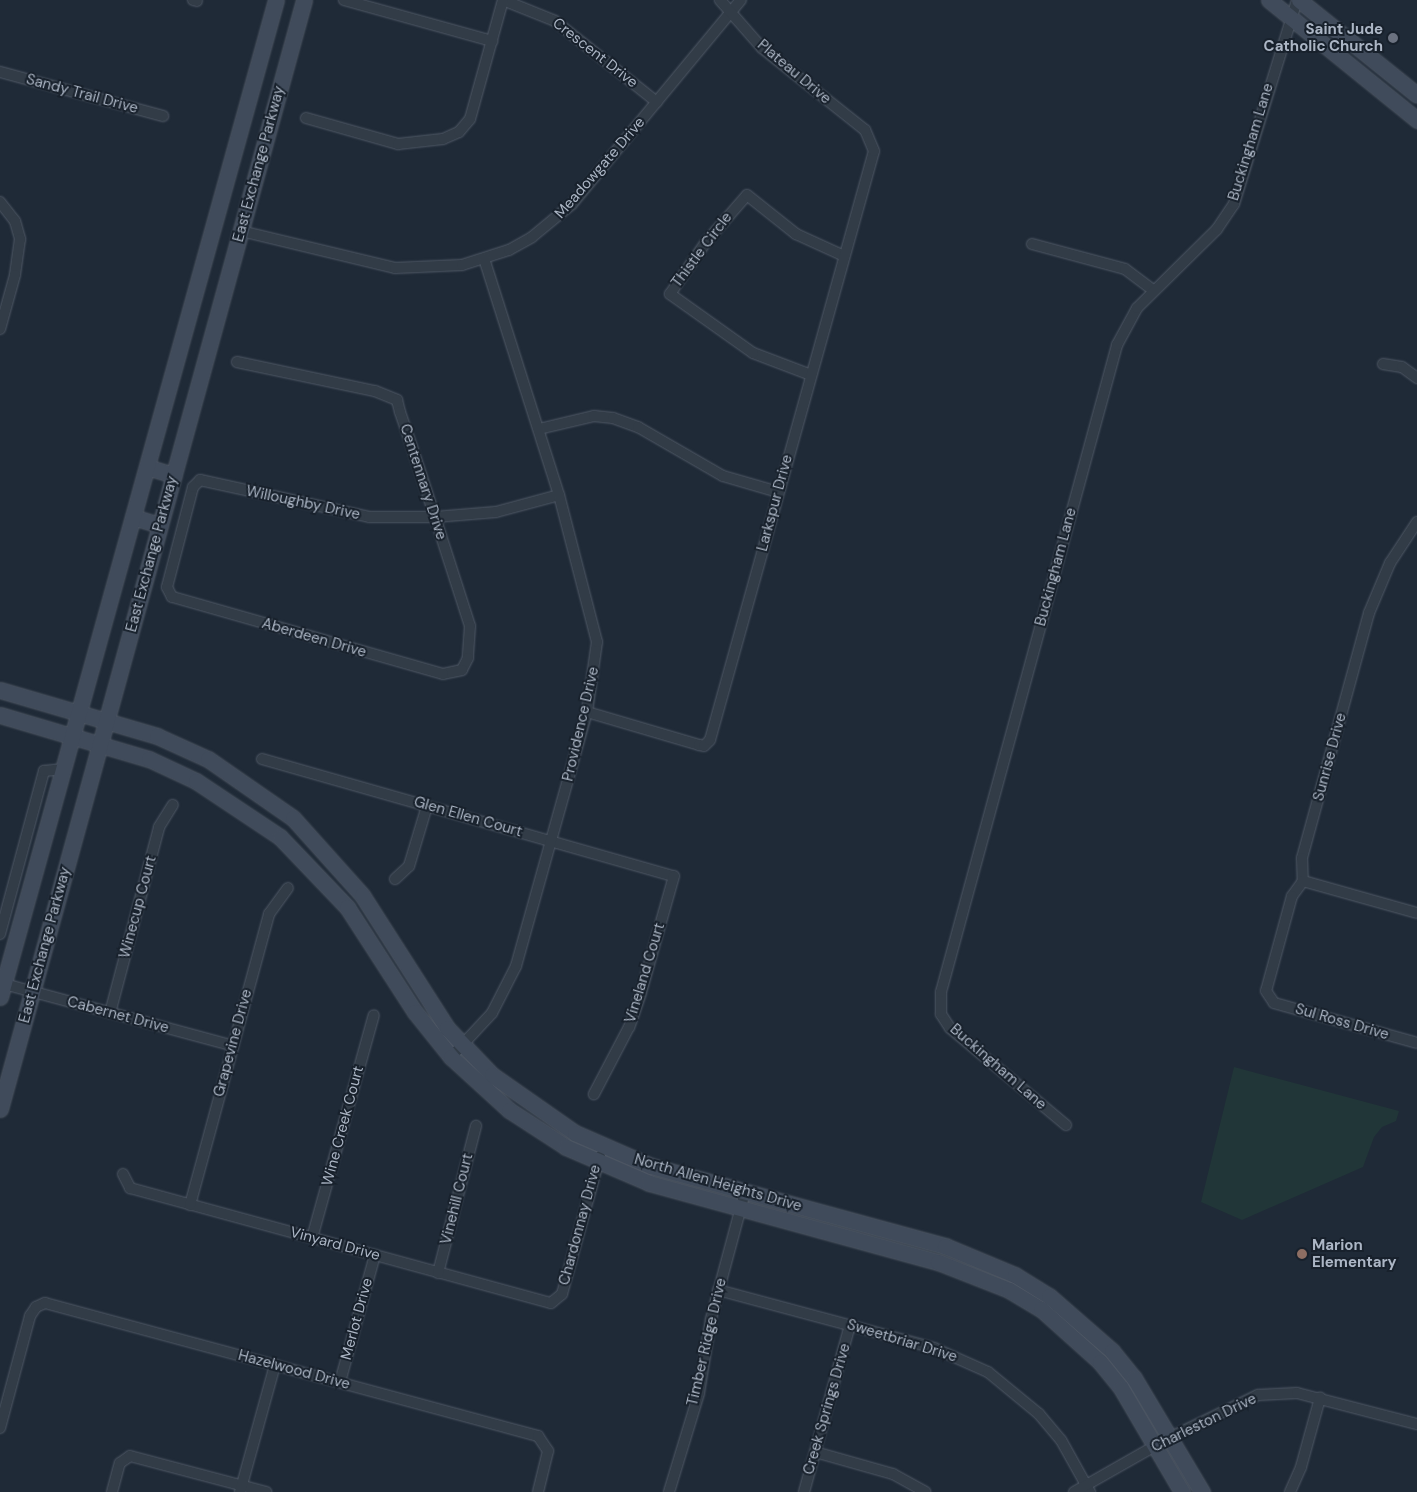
<!DOCTYPE html>
<style>
body{margin:0}
#map{position:relative;width:1417px;height:1492px;overflow:hidden;background:#1f2a37;font-family:"DM Sans",sans-serif}
div>[style]{position:absolute}
.green>*{inset:0;background:#213638}
.roads{filter:drop-shadow(0 0 1px #505966) drop-shadow(0 0 1px #505966)}
.minor>*{height:10px;margin:-5px;padding:0 5px;transform-origin:5px;border-radius:5px;background:#323c47}
.secondary>*{height:15px;margin:-7.5px;padding:0 7.5px;transform-origin:7.5px;border-radius:7.5px;background:#404b5b}
.dots>*{width:14px;height:14px;translate:-50% -50%;box-sizing:border-box;border:2px solid #18212c;border-radius:50%}
span{translate:-50% -50%;white-space:nowrap;text-align:center;line-height:1.15;-webkit-text-stroke:4px #18212c;paint-order:stroke}
.poi-label{font-size:15px;color:#acb6c5;font-weight:700}
.right{translate:-100% -50%;text-align:right}
.left{translate:0 -50%;text-align:left}
.street-label{font-size:15px;color:#acb6c5}
</style>
<div id="map">
<div class="green">
<div style="clip-path:polygon(1234px 1067px,1399px 1111px,1396px 1121px,1382px 1127px,1374px 1137px,1363px 1167px,1242px 1220px,1201px 1202px)"></div>
</div>
<div class="roads">
<div class="minor">
<div style="left:193px;top:0;width:4px;rotate:14deg"></div>
<div style="left:344px;top:0;width:154px;rotate:15.5deg"></div>
<div style="left:503px;top:0;width:56px;rotate:22deg"></div>
<div style="left:555px;top:21px;width:130px;rotate:38.5deg"></div>
<div style="left:0;top:72px;width:169px;rotate:15.1deg"></div>
<div style="left:306px;top:118px;width:96px;rotate:15.8deg"></div>
<div style="left:398px;top:144px;width:45px;rotate:-6.3deg"></div>
<div style="left:443px;top:139px;width:17px;rotate:-24deg"></div>
<div style="left:459px;top:132px;width:17px;rotate:-50deg"></div>
<div style="left:470px;top:119px;width:123px;rotate:-74.5deg"></div>
<div style="left:0;top:202px;width:24px;rotate:52deg"></div>
<div style="left:15px;top:221px;width:19px;rotate:74deg"></div>
<div style="left:20px;top:239px;width:36px;rotate:98deg"></div>
<div style="left:15px;top:275px;width:56px;rotate:105.5deg"></div>
<div style="left:241px;top:231px;width:158px;rotate:13.5deg"></div>
<div style="left:395px;top:268px;width:67px;rotate:-2.6deg"></div>
<div style="left:462px;top:265px;width:49px;rotate:-17.7deg"></div>
<div style="left:509px;top:250px;width:26px;rotate:-29deg"></div>
<div style="left:532px;top:237px;width:52px;rotate:-39.5deg"></div>
<div style="left:572px;top:204px;width:265px;rotate:-50.4deg"></div>
<div style="left:1032px;top:244px;width:96px;rotate:15deg"></div>
<div style="left:1125px;top:269px;width:35px;rotate:37deg"></div>
<div style="left:237px;top:362px;width:141px;rotate:11.9deg"></div>
<div style="left:375px;top:391px;width:24px;rotate:22deg"></div>
<div style="left:397px;top:400px;width:12px;rotate:76deg"></div>
<div style="left:400px;top:412px;width:43px;rotate:71.1deg"></div>
<div style="left:414px;top:453px;width:6px;rotate:72deg"></div>
<div style="left:416px;top:459px;width:61px;rotate:71.9deg"></div>
<div style="left:435px;top:517px;width:114px;rotate:72.2deg"></div>
<div style="left:470px;top:626px;width:32px;rotate:94deg"></div>
<div style="left:468px;top:658px;width:13px;rotate:117deg"></div>
<div style="left:462px;top:670px;width:19px;rotate:168deg"></div>
<div style="left:443px;top:674px;width:282px;rotate:-164.1deg"></div>
<div style="left:172px;top:597px;width:11px;rotate:-117deg"></div>
<div style="left:167px;top:587px;width:103px;rotate:-75.4deg"></div>
<div style="left:193px;top:487px;width:10px;rotate:-45deg"></div>
<div style="left:200px;top:480px;width:173px;rotate:12.3deg"></div>
<div style="left:369px;top:517px;width:66px"></div>
<div style="left:435px;top:517px;width:61px;rotate:-4.7deg"></div>
<div style="left:496px;top:512px;width:65px;rotate:-15.1deg"></div>
<div style="left:1383px;top:364px;width:19px;rotate:9deg"></div>
<div style="left:1402px;top:367px;width:19px;rotate:36deg"></div>
<div style="left:811px;top:375px;width:62px;rotate:-159.2deg"></div>
<div style="left:753px;top:353px;width:102px;rotate:-144.6deg"></div>
<div style="left:670px;top:294px;width:63px;rotate:-55.3deg"></div>
<div style="left:706px;top:242px;width:62px;rotate:-48.9deg"></div>
<div style="left:747px;top:195px;width:63px;rotate:38.5deg"></div>
<div style="left:796px;top:234px;width:53px;rotate:24.6deg"></div>
<div style="left:539px;top:429px;width:57px;rotate:-13.3deg"></div>
<div style="left:594px;top:416px;width:19px;rotate:6deg"></div>
<div style="left:613px;top:418px;width:27px;rotate:20deg"></div>
<div style="left:638px;top:427px;width:98px;rotate:30deg"></div>
<div style="left:723px;top:476px;width:57px;rotate:16.2deg"></div>
<div style="left:1417px;top:522px;width:49px;rotate:123.4deg"></div>
<div style="left:1390px;top:563px;width:54px;rotate:112.8deg"></div>
<div style="left:1369px;top:613px;width:254px;rotate:105.3deg"></div>
<div style="left:1302px;top:858px;width:23px;rotate:88deg"></div>
<div style="left:1303px;top:881px;width:19px;rotate:126deg"></div>
<div style="left:1292px;top:896px;width:98px;rotate:105.3deg"></div>
<div style="left:1266px;top:991px;width:14px;rotate:56deg"></div>
<div style="left:1274px;top:1003px;width:148px;rotate:15.6deg"></div>
<div style="left:587px;top:712px;width:117px;rotate:16.4deg"></div>
<div style="left:699px;top:745px;width:5px;rotate:11deg"></div>
<div style="left:704px;top:746px;width:8px;rotate:-45deg"></div>
<div style="left:710px;top:740px;width:611px;rotate:-74.44deg"></div>
<div style="left:874px;top:151px;width:23px;rotate:-113deg"></div>
<div style="left:865px;top:130px;width:132px;rotate:-141.5deg"></div>
<div style="left:762px;top:48px;width:64px;rotate:-131.2deg"></div>
<div style="left:262px;top:759px;width:428px;rotate:15.9deg"></div>
<div style="left:674px;top:876px;width:122px;rotate:105.8deg"></div>
<div style="left:641px;top:993px;width:36px;rotate:109deg"></div>
<div style="left:629px;top:1027px;width:76px;rotate:117.6deg"></div>
<div style="left:395px;top:879px;width:19px;rotate:-43deg"></div>
<div style="left:409px;top:866px;width:63px;rotate:-73.3deg"></div>
<div style="left:1303px;top:881px;width:118px;rotate:15.7deg"></div>
<div style="left:0;top:934px;width:169px;rotate:-74.9deg"></div>
<div style="left:44px;top:771px;width:20px;rotate:-6deg"></div>
<div style="left:4px;top:984px;width:237px;rotate:15.1deg"></div>
<div style="left:110px;top:1013px;width:192px;rotate:-75.2deg"></div>
<div style="left:159px;top:827px;width:26px;rotate:-58deg"></div>
<div style="left:451px;top:1057px;width:60px;rotate:-47deg"></div>
<div style="left:492px;top:1013px;width:53px;rotate:-62.9deg"></div>
<div style="left:516px;top:966px;width:264px;rotate:-74.4deg"></div>
<div style="left:587px;top:712px;width:71px;rotate:-81.9deg"></div>
<div style="left:597px;top:642px;width:152px;rotate:-104.5deg"></div>
<div style="left:559px;top:495px;width:248px;rotate:-107.6deg"></div>
<div style="left:1066px;top:1125px;width:151px;rotate:-140.1deg"></div>
<div style="left:950px;top:1028px;width:17px;rotate:-123deg"></div>
<div style="left:941px;top:1014px;width:22px;rotate:-90deg"></div>
<div style="left:941px;top:992px;width:671px;rotate:-74.78deg"></div>
<div style="left:1117px;top:345px;width:42px;rotate:-61.6deg"></div>
<div style="left:1137px;top:308px;width:112px;rotate:-44.6deg"></div>
<div style="left:1217px;top:229px;width:30px;rotate:-56deg"></div>
<div style="left:1234px;top:204px;width:214px;rotate:-72.8deg"></div>
<div style="left:123px;top:1174px;width:16px;rotate:63deg"></div>
<div style="left:130px;top:1188px;width:436px;rotate:15.3deg"></div>
<div style="left:551px;top:1303px;width:14px;rotate:-39deg"></div>
<div style="left:562px;top:1294px;width:143px;rotate:-74.6deg"></div>
<div style="left:190px;top:1205px;width:302px;rotate:-74.8deg"></div>
<div style="left:269px;top:914px;width:32px;rotate:-54deg"></div>
<div style="left:312px;top:1238px;width:231px;rotate:-74.5deg"></div>
<div style="left:438px;top:1273px;width:152px;rotate:-75.5deg"></div>
<div style="left:718px;top:1290px;width:224px;rotate:15deg"></div>
<div style="left:934px;top:1348px;width:59px;rotate:24deg"></div>
<div style="left:988px;top:1372px;width:66px;rotate:39.5deg"></div>
<div style="left:1039px;top:1414px;width:34px;rotate:50deg"></div>
<div style="left:1061px;top:1440px;width:60px;rotate:60.9deg"></div>
<div style="left:340px;top:1382px;width:132px;rotate:-74.6deg"></div>
<div style="left:0;top:1428px;width:116px;rotate:-75deg"></div>
<div style="left:30px;top:1316px;width:11px;rotate:-56deg"></div>
<div style="left:36px;top:1307px;width:10px;rotate:-24deg"></div>
<div style="left:45px;top:1303px;width:511px;rotate:15.1deg"></div>
<div style="left:538px;top:1436px;width:18px;rotate:56deg"></div>
<div style="left:548px;top:1451px;width:42px;rotate:103.7deg"></div>
<div style="left:815px;top:1452px;width:81px;rotate:15.8deg"></div>
<div style="left:893px;top:1474px;width:37px;rotate:29deg"></div>
<div style="left:112px;top:1492px;width:30px;rotate:-75deg"></div>
<div style="left:120px;top:1463px;width:12px;rotate:-35deg"></div>
<div style="left:130px;top:1456px;width:141px;rotate:14.8deg"></div>
<div style="left:240px;top:1492px;width:132px;rotate:-74.6deg"></div>
<div style="left:669px;top:1492px;width:103px;rotate:-73.1deg"></div>
<div style="left:699px;top:1393px;width:75px;rotate:-80.8deg"></div>
<div style="left:711px;top:1319px;width:131px;rotate:-75deg"></div>
<div style="left:804px;top:1492px;width:173px;rotate:-74.6deg"></div>
<div style="left:1074px;top:1492px;width:112px;rotate:-29.6deg"></div>
<div style="left:1171px;top:1437px;width:97px;rotate:-25.8deg"></div>
<div style="left:1258px;top:1395px;width:39px;rotate:-3deg"></div>
<div style="left:1297px;top:1393px;width:124px;rotate:14.5deg"></div>
<div style="left:1290px;top:1492px;width:27px;rotate:-66deg"></div>
<div style="left:1301px;top:1467px;width:72px;rotate:-74.6deg"></div>
</div>
<div class="secondary">
<div style="left:1269px;top:0;width:191px;rotate:39deg"></div>
<div style="left:1299px;top:0;width:151px;rotate:38.8deg"></div>
<div style="left:147px;top:467px;width:28px;rotate:17deg"></div>
<div style="left:133px;top:517px;width:28px;rotate:17deg"></div>
<div style="left:0;top:690px;width:164px;rotate:16.3deg"></div>
<div style="left:157px;top:736px;width:56px;rotate:24.3deg"></div>
<div style="left:208px;top:759px;width:103px;rotate:34.8deg"></div>
<div style="left:293px;top:818px;width:103px;rotate:48.1deg"></div>
<div style="left:362px;top:895px;width:158px;rotate:57.4deg"></div>
<div style="left:447px;top:1028px;width:65px;rotate:46.2deg"></div>
<div style="left:492px;top:1075px;width:101px;rotate:34.9deg"></div>
<div style="left:575px;top:1133px;width:83px;rotate:23.5deg"></div>
<div style="left:651px;top:1166px;width:305px;rotate:15.2deg"></div>
<div style="left:945px;top:1246px;width:76px;rotate:22.5deg"></div>
<div style="left:1015px;top:1275px;width:40px;rotate:32deg"></div>
<div style="left:1049px;top:1296px;width:84px;rotate:41.1deg"></div>
<div style="left:1112px;top:1351px;width:35px;rotate:51deg"></div>
<div style="left:1134px;top:1378px;width:133px;rotate:59.2deg"></div>
<div style="left:0;top:715px;width:155px;rotate:16.5deg"></div>
<div style="left:149px;top:759px;width:52px;rotate:25.1deg"></div>
<div style="left:196px;top:781px;width:101px;rotate:33.7deg"></div>
<div style="left:280px;top:837px;width:97px;rotate:46.3deg"></div>
<div style="left:347px;top:907px;width:125px;rotate:57.1deg"></div>
<div style="left:415px;top:1012px;width:58px;rotate:51.3deg"></div>
<div style="left:451px;top:1057px;width:79px;rotate:42.4deg"></div>
<div style="left:509px;top:1110px;width:68px;rotate:33deg"></div>
<div style="left:566px;top:1147px;width:90px;rotate:23.4deg"></div>
<div style="left:649px;top:1183px;width:300px;rotate:15.3deg"></div>
<div style="left:938px;top:1262px;width:76px;rotate:21.5deg"></div>
<div style="left:1009px;top:1290px;width:37px;rotate:31deg"></div>
<div style="left:1041px;top:1309px;width:79px;rotate:41.9deg"></div>
<div style="left:1100px;top:1362px;width:33px;rotate:51deg"></div>
<div style="left:1121px;top:1388px;width:121px;rotate:59.6deg"></div>
<div style="left:0;top:997px;width:1034px;rotate:-74.53deg"></div>
<div style="left:0;top:1109px;width:1150px;rotate:-74.67deg"></div>
</div>
</div>
<div class="dots">
<div style="left:1393px;top:38px;background:#6b7280"></div>
<div style="left:1302px;top:1254px;background:#8d6e63"></div>
</div>
<div class="poi-label">
<span class="right" style="left:1383px;top:38px">Saint Jude<br>Catholic Church</span>
<span class="left" style="left:1312px;top:1254px">Marion<br>Elementary</span>
</div>
<div class="street-label">
<span style="left:595px;top:53px;rotate:38deg">Crescent Drive</span>
<span style="left:794px;top:72px;rotate:40deg">Plateau Drive</span>
<span style="left:82px;top:94px;rotate:15deg">Sandy Trail Drive</span>
<span style="left:1251px;top:142px;rotate:-73deg">Buckingham Lane</span>
<span style="left:259px;top:164px;rotate:-75deg">East Exchange Parkway</span>
<span style="left:600px;top:168px;rotate:-49deg">Meadowgate Drive</span>
<span style="left:702px;top:250px;rotate:-53deg">Thistle Circle</span>
<span style="left:423px;top:482px;rotate:72deg">Centennary Drive</span>
<span style="left:303px;top:503px;rotate:12deg">Willoughby Drive</span>
<span style="left:775px;top:503px;rotate:-75deg">Larkspur Drive</span>
<span style="left:152px;top:554px;rotate:-75deg">East Exchange Parkway</span>
<span style="left:1056px;top:567px;rotate:-75deg">Buckingham Lane</span>
<span style="left:314px;top:638px;rotate:16deg">Aberdeen Drive</span>
<span style="left:581px;top:724px;rotate:-77deg">Providence Drive</span>
<span style="left:1330px;top:757px;rotate:-75deg">Sunrise Drive</span>
<span style="left:468px;top:817px;rotate:16deg">Glen Ellen Court</span>
<span style="left:138px;top:907px;rotate:-75deg">Winecup Court</span>
<span style="left:45px;top:945px;rotate:-75deg">East Exchange Parkway</span>
<span style="left:645px;top:973px;rotate:-73deg">Vineland Court</span>
<span style="left:118px;top:1015px;rotate:15deg">Cabernet Drive</span>
<span style="left:1342px;top:1022px;rotate:16deg">Sul Ross Drive</span>
<span style="left:233px;top:1043px;rotate:-75deg">Grapevine Drive</span>
<span style="left:998px;top:1067px;rotate:41deg">Buckingham Lane</span>
<span style="left:343px;top:1126px;rotate:-75deg">Wine Creek Court</span>
<span style="left:718px;top:1183px;rotate:16deg">North Allen Heights Drive</span>
<span style="left:457px;top:1199px;rotate:-76deg">Vinehill Court</span>
<span style="left:580px;top:1225px;rotate:-75deg">Chardonnay Drive</span>
<span style="left:335px;top:1244px;rotate:15deg">Vinyard Drive</span>
<span style="left:357px;top:1319px;rotate:-75deg">Merlot Drive</span>
<span style="left:902px;top:1341px;rotate:17deg">Sweetbriar Drive</span>
<span style="left:707px;top:1342px;rotate:-77deg">Timber Ridge Drive</span>
<span style="left:294px;top:1370px;rotate:15deg">Hazelwood Drive</span>
<span style="left:827px;top:1409px;rotate:-74deg">Creek Springs Drive</span>
<span style="left:1204px;top:1423px;rotate:-26deg">Charleston Drive</span>
</div>
</div>
